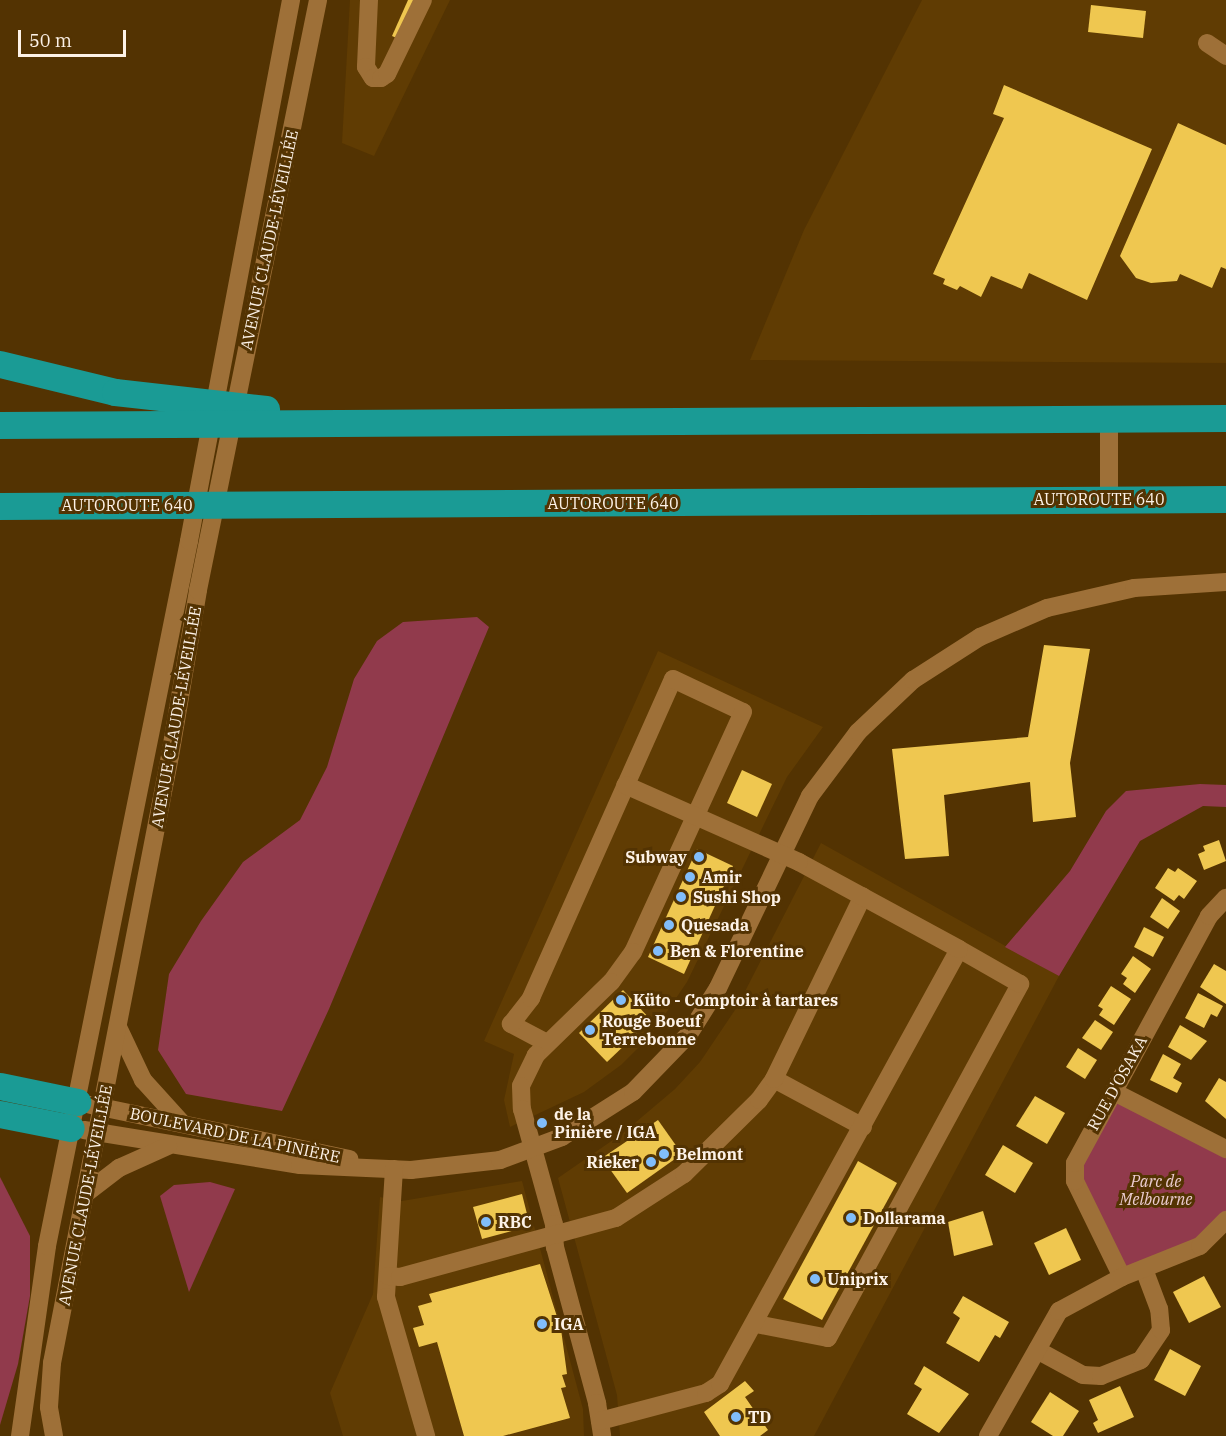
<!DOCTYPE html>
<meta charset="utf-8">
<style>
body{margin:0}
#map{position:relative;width:1226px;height:1436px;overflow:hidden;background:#533302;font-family:"IBM Plex Serif",serif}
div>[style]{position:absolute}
.built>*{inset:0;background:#603c03}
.green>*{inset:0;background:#913a4c}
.building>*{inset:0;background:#efc750}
.minor>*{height:18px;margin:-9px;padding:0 9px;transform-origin:9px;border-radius:9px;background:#9e7038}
.highway>*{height:27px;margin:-13.5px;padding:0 13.5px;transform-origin:13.5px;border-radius:13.5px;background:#1a9b95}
.dots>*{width:16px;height:16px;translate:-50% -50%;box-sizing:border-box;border:3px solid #533302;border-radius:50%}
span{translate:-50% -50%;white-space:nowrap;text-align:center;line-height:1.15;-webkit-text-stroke:6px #533302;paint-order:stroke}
.street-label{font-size:16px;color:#fdf2e7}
.poi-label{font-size:16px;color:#fdf2e7;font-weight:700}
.right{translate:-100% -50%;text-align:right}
.left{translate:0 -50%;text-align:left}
.park-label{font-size:16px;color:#eccdd1;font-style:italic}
.scale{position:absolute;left:18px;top:30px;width:108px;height:27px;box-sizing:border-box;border:3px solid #fdf2e7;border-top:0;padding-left:8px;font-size:18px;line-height:21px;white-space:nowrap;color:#fdf2e7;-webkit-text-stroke:4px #533302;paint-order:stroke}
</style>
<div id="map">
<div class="built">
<div style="clip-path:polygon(350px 0,450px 0,374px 156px,342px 143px)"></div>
<div style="clip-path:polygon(922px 0,1226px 0,1226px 363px,750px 360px,804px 230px)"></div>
<div style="clip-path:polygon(658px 651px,823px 727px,787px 777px,687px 982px,651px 1035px,621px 1065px,584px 1092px,510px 1127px,504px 1100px,514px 1054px,484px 1041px)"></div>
<div style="clip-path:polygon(821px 843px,1059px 976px,814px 1436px,620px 1436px,617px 1395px,558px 1178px,623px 1133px,675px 1089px,700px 1062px,737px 1007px)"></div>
<div style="clip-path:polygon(522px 1181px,583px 1409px,584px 1436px,343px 1436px,330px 1393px,373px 1294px,380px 1197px,402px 1201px)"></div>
</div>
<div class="green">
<div style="clip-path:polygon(477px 617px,489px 627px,329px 1009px,282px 1111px,186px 1094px,158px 1050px,169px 974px,201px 921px,243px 862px,300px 820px,327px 767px,354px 679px,377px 641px,403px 622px)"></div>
<div style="clip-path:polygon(1200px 784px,1226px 785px,1226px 807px,1203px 806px,1140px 841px,1059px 976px,1005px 947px,1070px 871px,1106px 811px,1126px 791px)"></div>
<div style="clip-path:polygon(1114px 1092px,1226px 1149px,1226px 1220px,1218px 1231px,1122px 1277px,1075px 1181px)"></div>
<div style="clip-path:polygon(0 1177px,30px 1236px,30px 1296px,18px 1364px,0 1425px)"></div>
<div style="clip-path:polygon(210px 1182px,235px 1189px,189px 1292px,160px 1196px,174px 1185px)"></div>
</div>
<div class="building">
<div style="clip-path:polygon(408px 0,418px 0,410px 44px,392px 36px)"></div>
<div style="clip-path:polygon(1091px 5px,1146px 11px,1143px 38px,1088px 32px)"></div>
<div style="clip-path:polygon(1004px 85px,1152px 149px,1087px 300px,1029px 273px,1022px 289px,991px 276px,981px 297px,960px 286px,957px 290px,943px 284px,945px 279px,933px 274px,1004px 118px,993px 114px)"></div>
<div style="clip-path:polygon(1178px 123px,1226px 145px,1226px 269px,1221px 267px,1212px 288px,1180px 274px,1177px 281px,1151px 283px,1136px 278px,1120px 256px)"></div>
<div style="clip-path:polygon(1044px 645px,1090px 649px,1070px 763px,1076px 817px,1033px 822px,1030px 782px,944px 795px,949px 856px,905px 859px,892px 749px,1028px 737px)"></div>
<div style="clip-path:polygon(742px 770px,772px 784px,757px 817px,727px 803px)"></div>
<div style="clip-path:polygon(1219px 840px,1226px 861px,1204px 870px,1198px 854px,1205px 851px,1203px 846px)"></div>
<div style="clip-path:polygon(697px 849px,733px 866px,684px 974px,648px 957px)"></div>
<div style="clip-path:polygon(1168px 868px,1175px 872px,1178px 868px,1197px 881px,1184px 899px,1179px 895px,1174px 901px,1155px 888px)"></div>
<div style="clip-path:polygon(1162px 898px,1180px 911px,1168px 929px,1150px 917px)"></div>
<div style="clip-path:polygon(1144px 927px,1164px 937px,1153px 957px,1134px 947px)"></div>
<div style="clip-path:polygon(1133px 956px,1151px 969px,1135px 993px,1123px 984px,1127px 978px,1121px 974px)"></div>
<div style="clip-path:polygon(1214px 964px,1226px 971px,1226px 1004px,1200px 987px)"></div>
<div style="clip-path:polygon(1111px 986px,1131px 999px,1114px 1025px,1099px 1015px,1103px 1009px,1098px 1006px)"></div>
<div style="clip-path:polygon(623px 990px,651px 1020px,607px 1062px,579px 1033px)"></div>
<div style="clip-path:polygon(1198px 993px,1223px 1006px,1217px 1017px,1211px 1014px,1204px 1028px,1185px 1018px)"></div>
<div style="clip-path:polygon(1095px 1020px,1113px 1032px,1101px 1050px,1082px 1038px)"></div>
<div style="clip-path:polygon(1180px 1025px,1207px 1041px,1191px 1060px,1168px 1047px)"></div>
<div style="clip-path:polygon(1078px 1048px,1097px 1060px,1085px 1079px,1066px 1067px)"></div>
<div style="clip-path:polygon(1163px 1054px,1181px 1064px,1173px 1078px,1182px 1083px,1177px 1093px,1150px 1080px)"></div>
<div style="clip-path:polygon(1219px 1078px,1226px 1082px,1226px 1119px,1205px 1101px)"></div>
<div style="clip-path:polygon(1035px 1096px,1065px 1113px,1047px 1144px,1016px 1126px)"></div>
<div style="clip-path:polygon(658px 1120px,682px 1154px,627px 1193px,602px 1158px)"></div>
<div style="clip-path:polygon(1003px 1145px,1033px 1163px,1015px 1193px,985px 1175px)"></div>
<div style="clip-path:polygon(858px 1161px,897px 1183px,822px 1320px,783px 1299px)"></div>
<div style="clip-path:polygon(522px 1194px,530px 1226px,482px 1239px,473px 1207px)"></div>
<div style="clip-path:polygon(983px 1211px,993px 1245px,954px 1256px,948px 1222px)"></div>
<div style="clip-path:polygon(1066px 1228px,1081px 1260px,1049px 1275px,1034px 1243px)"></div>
<div style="clip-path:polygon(540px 1264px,561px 1329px,567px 1374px,562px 1375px,566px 1387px,561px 1388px,570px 1418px,503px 1436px,464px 1436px,437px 1342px,419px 1347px,413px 1328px,424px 1325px,418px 1306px,432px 1302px,429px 1294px)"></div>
<div style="clip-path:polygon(1204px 1276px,1221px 1307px,1189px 1323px,1173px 1292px)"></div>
<div style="clip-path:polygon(963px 1296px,1009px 1322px,1000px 1338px,995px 1335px,979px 1362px,946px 1343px,960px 1318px,953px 1313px)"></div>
<div style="clip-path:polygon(1170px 1349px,1201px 1366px,1185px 1396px,1154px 1380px)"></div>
<div style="clip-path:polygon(924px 1366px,969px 1394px,939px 1433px,907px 1414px,922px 1389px,914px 1384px)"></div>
<div style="clip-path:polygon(745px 1381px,754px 1391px,745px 1397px,768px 1430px,760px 1436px,720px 1436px,704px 1412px)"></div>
<div style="clip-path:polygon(1120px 1386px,1134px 1417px,1098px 1433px,1093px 1423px,1098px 1420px,1089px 1400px)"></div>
<div style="clip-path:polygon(1050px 1392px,1079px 1411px,1063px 1436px,1053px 1436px,1031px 1422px)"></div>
</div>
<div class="minor">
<div style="left:369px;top:0;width:67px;rotate:92.6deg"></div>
<div style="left:366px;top:67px;width:13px;rotate:58deg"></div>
<div style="left:373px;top:78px;width:8px"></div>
<div style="left:381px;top:78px;width:7px;rotate:-34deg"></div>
<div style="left:387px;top:74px;width:82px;rotate:-64.1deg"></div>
<div style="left:1207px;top:43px;width:23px;rotate:34deg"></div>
<div style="left:1109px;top:499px;width:81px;rotate:-90deg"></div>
<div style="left:118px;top:1027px;width:59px;rotate:64.7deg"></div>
<div style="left:143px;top:1080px;width:58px;rotate:47.8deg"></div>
<div style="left:547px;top:1043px;width:41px;rotate:-152.2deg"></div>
<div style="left:511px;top:1024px;width:33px;rotate:-52deg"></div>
<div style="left:531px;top:998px;width:349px;rotate:-66deg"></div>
<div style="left:673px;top:679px;width:77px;rotate:25.2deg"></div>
<div style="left:743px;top:712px;width:264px;rotate:114.6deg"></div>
<div style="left:633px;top:952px;width:37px;rotate:126deg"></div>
<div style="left:611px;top:982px;width:105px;rotate:135.8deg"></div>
<div style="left:536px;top:1055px;width:34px;rotate:116deg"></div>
<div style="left:521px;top:1086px;width:23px;rotate:88deg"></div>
<div style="left:522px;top:1109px;width:119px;rotate:74.5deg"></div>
<div style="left:554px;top:1224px;width:23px;rotate:88deg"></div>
<div style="left:555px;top:1247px;width:162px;rotate:74.9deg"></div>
<div style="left:597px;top:1403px;width:33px;rotate:81deg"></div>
<div style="left:774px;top:1079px;width:101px;rotate:28.3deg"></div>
<div style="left:1114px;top:1092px;width:126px;rotate:27deg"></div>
<div style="left:91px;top:1105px;width:264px;rotate:11.8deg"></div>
<div style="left:84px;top:1130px;width:219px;rotate:9.2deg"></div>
<div style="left:300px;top:1165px;width:111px;rotate:2.6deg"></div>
<div style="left:411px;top:1170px;width:90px;rotate:-6.4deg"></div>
<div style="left:500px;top:1160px;width:66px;rotate:-20.4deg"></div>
<div style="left:562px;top:1137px;width:84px;rotate:-32.4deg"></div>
<div style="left:633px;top:1092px;width:81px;rotate:-46deg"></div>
<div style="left:689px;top:1034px;width:54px;rotate:-57.8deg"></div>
<div style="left:718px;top:988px;width:213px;rotate:-64.4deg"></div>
<div style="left:810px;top:796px;width:80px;rotate:-53.1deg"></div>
<div style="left:858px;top:732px;width:76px;rotate:-43.4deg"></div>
<div style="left:913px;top:680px;width:80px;rotate:-32.7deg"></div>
<div style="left:980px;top:637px;width:73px;rotate:-23.4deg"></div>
<div style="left:1047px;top:608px;width:89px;rotate:-12.9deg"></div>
<div style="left:1134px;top:588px;width:92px;rotate:-3.7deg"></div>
<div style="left:394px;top:1169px;width:128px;rotate:93.6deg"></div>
<div style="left:386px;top:1297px;width:145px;rotate:73.9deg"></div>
<div style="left:85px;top:1194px;width:43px;rotate:-37.4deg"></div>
<div style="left:119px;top:1168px;width:54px;rotate:-24.2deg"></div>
<div style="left:388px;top:1276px;width:12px;rotate:5deg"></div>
<div style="left:400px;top:1277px;width:224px;rotate:-15.3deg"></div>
<div style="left:616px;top:1218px;width:81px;rotate:-32.9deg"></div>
<div style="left:684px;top:1174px;width:105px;rotate:-44.6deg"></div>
<div style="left:759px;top:1100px;width:26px;rotate:-54deg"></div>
<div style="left:774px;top:1079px;width:203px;rotate:-64.1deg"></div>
<div style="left:1122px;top:1277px;width:107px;rotate:-116.1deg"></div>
<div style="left:1075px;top:1181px;width:18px;rotate:-90deg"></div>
<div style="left:1075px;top:1163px;width:281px;rotate:-61.5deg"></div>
<div style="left:1209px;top:916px;width:25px;rotate:-47deg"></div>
<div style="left:756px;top:1324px;width:73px;rotate:11deg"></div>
<div style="left:828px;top:1338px;width:403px;rotate:-61.5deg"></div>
<div style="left:1020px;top:984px;width:70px;rotate:-150.2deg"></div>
<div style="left:1037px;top:1350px;width:52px;rotate:28.5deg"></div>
<div style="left:1083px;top:1375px;width:18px;rotate:3deg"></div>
<div style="left:1101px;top:1376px;width:43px;rotate:-21.8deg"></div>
<div style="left:1141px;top:1360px;width:36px;rotate:-56deg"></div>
<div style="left:1161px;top:1330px;width:21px;rotate:-95deg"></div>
<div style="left:1159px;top:1309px;width:43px;rotate:-110.6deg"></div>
<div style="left:600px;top:1421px;width:110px;rotate:-14.8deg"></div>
<div style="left:706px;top:1393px;width:17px;rotate:-33deg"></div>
<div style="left:720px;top:1384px;width:496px;rotate:-61.2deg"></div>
<div style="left:959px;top:949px;width:182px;rotate:-151.5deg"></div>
<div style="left:799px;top:862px;width:190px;rotate:-156.1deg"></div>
<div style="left:20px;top:1436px;width:192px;rotate:-81.9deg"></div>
<div style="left:47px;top:1246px;width:719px;rotate:-78.61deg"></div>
<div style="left:189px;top:541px;width:551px;rotate:-79.32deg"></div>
<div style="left:54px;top:1436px;width:29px;rotate:-100deg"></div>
<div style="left:49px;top:1407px;width:44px;rotate:-86.1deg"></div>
<div style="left:52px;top:1363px;width:618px;rotate:-79deg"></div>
<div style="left:170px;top:756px;width:168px;rotate:-80.4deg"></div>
<div style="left:198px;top:590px;width:602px;rotate:-78.5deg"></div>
<div style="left:988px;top:1436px;width:144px;rotate:-60.4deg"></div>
<div style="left:1059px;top:1311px;width:72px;rotate:-28.4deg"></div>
<div style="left:1122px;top:1277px;width:84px;rotate:-21.7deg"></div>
<div style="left:1200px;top:1246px;width:37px;rotate:-45deg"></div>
</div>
<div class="highway">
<div style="left:0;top:364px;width:118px;rotate:13.7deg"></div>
<div style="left:115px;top:392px;width:152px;rotate:6.4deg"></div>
<div style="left:0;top:425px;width:1226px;rotate:-0.33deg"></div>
<div style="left:0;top:506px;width:1226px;rotate:-0.33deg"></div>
<div style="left:0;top:1086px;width:79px;rotate:11.7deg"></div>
<div style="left:0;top:1114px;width:72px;rotate:11.2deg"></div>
</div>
<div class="dots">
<div style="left:699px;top:857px;background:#81bdfa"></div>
<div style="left:690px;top:877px;background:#81bdfa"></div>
<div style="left:681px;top:897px;background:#81bdfa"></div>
<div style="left:669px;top:925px;background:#81bdfa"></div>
<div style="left:658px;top:951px;background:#81bdfa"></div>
<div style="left:621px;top:1000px;background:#81bdfa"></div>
<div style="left:590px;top:1030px;background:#81bdfa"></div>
<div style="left:542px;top:1123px;background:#81bdfa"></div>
<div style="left:664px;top:1154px;background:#81bdfa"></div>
<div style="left:651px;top:1162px;background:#81bdfa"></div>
<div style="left:851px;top:1218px;background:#81bdfa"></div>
<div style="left:486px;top:1222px;background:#81bdfa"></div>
<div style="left:815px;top:1279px;background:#81bdfa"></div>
<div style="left:542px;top:1324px;background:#81bdfa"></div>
<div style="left:736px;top:1417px;background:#81bdfa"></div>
</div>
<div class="street-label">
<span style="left:269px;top:240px;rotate:-78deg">AVENUE CLAUDE-LÉVEILLÉE</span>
<span style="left:1099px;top:499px">AUTOROUTE 640</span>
<span style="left:613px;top:503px">AUTOROUTE 640</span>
<span style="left:127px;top:505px">AUTOROUTE 640</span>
<span style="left:176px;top:717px;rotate:-80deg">AVENUE CLAUDE-LÉVEILLÉE</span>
<span style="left:1117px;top:1083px;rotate:-61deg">RUE D'OSAKA</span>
<span style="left:235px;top:1135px;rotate:12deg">BOULEVARD DE LA PINIÈRE</span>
<span style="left:85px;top:1195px;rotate:-79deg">AVENUE CLAUDE-LÉVEILLÉE</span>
</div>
<div class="poi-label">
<span class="right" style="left:687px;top:857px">Subway</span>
<span class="left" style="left:702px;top:877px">Amir</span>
<span class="left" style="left:693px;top:897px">Sushi Shop</span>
<span class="left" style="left:681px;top:925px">Quesada</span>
<span class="left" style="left:670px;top:951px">Ben &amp; Florentine</span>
<span class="left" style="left:633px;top:1000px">Küto - Comptoir à tartares</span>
<span class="left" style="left:602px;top:1030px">Rouge Boeuf<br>Terrebonne</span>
<span class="left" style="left:554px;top:1123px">de la<br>Pinière / IGA</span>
<span class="left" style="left:676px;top:1154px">Belmont</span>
<span class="right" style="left:639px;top:1162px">Rieker</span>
<span class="left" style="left:863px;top:1218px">Dollarama</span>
<span class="left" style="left:498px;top:1222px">RBC</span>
<span class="left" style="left:827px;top:1279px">Uniprix</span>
<span class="left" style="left:554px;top:1324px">IGA</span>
<span class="left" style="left:748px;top:1417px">TD</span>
</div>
<div class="park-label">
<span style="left:1156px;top:1190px">Parc de<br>Melbourne</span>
</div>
<div class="scale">50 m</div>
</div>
